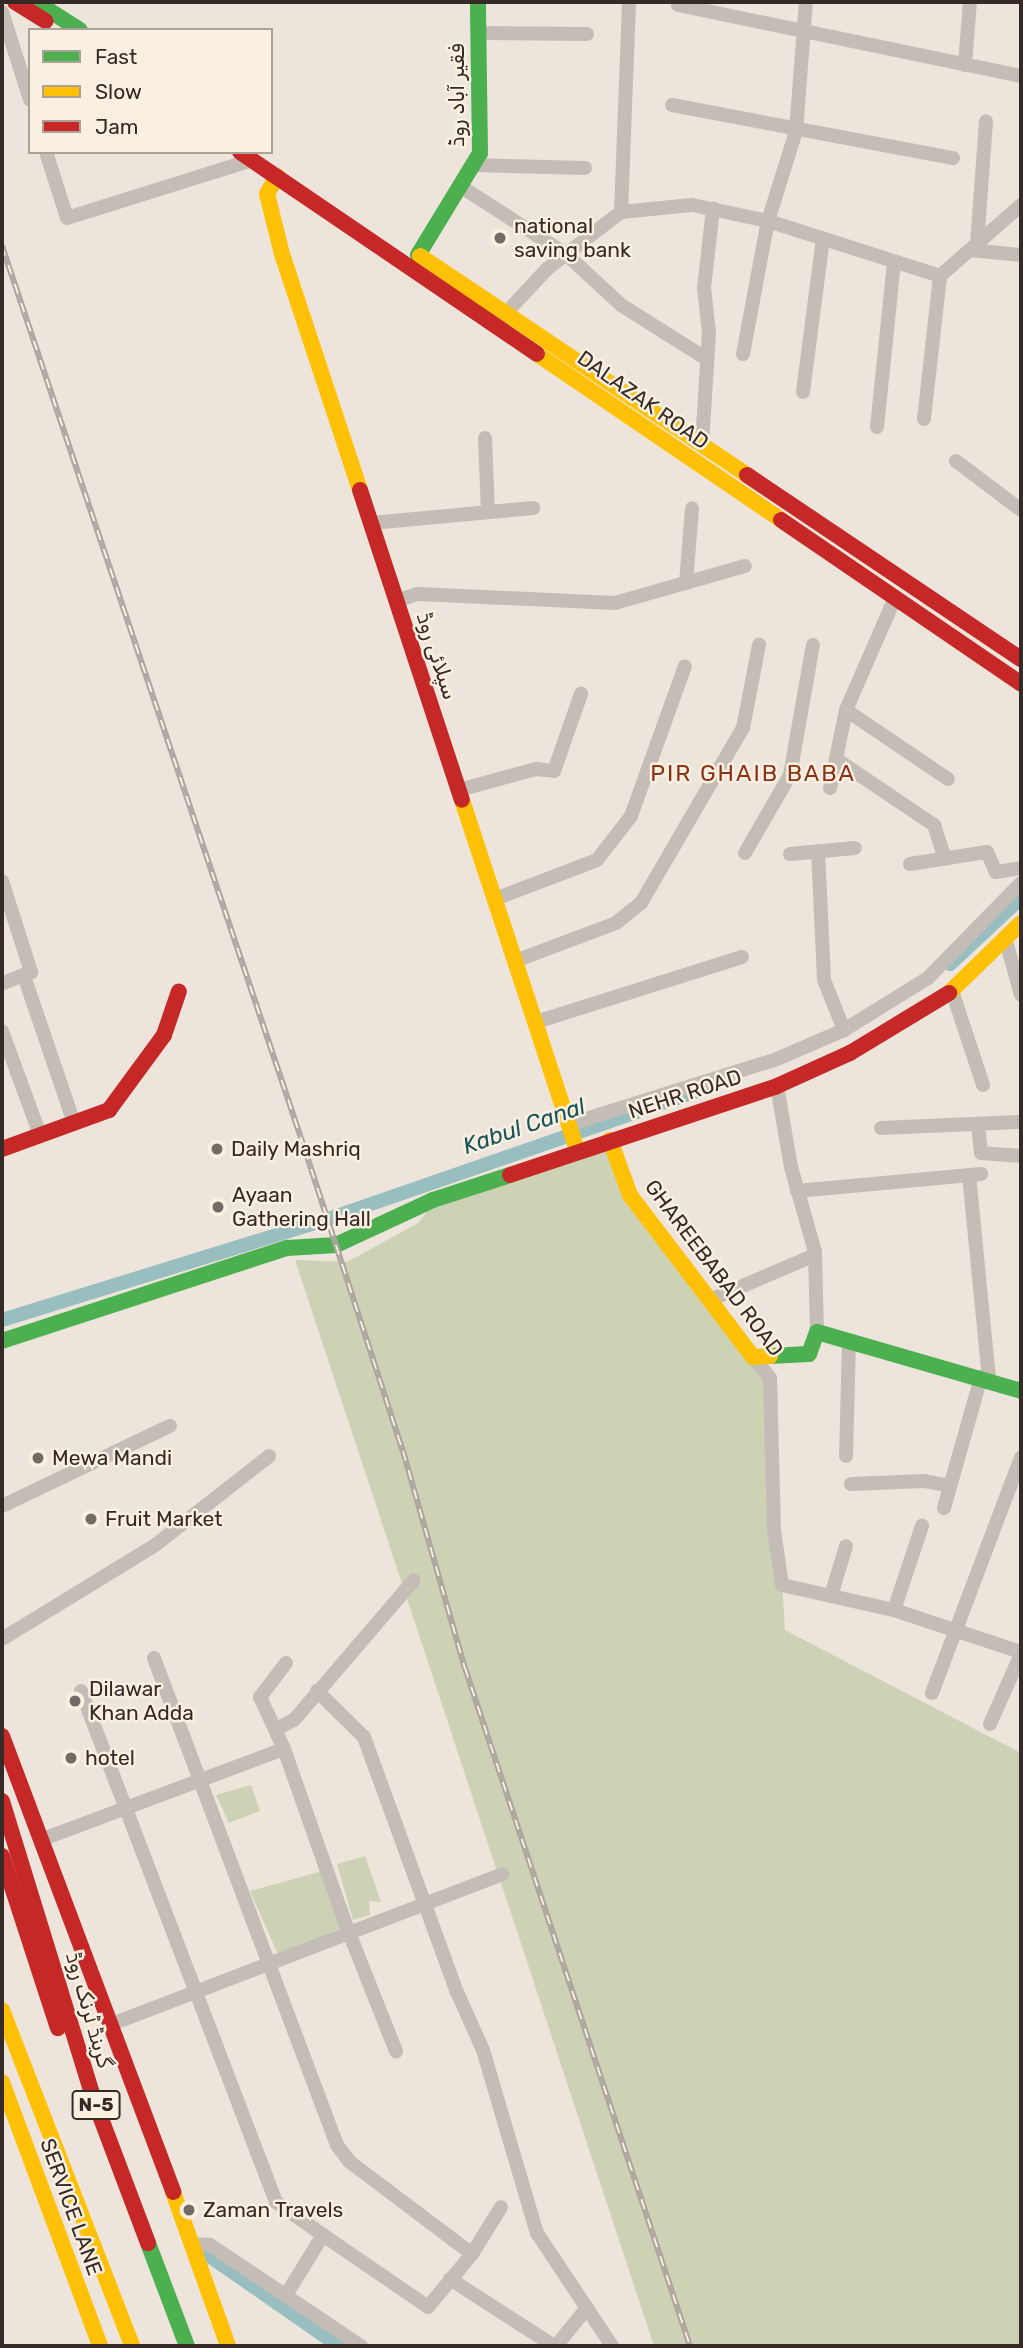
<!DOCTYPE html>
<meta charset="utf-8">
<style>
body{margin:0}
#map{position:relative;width:1023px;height:2348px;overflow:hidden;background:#ede5dc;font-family:Rubik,Cairo,sans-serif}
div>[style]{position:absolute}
.green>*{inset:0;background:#cdd2b5}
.canal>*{height:14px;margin:-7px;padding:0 7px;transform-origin:7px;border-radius:7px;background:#98bebf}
.street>*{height:14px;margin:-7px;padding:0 7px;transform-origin:7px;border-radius:7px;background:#c4bdb6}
.fast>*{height:16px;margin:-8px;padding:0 8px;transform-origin:8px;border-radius:8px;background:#4caf50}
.slow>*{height:16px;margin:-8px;padding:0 8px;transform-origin:8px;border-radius:8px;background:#ffc107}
.jam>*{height:16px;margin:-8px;padding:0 8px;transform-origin:8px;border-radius:8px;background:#c62828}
.rail>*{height:6px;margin-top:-3px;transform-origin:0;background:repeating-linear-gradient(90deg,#faf0e2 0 10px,#ada5a0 0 20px);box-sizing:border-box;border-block:2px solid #ada5a0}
.dots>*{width:19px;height:19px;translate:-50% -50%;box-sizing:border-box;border:4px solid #faf0e2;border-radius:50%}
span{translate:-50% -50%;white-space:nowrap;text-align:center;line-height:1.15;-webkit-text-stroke:5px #faf0e2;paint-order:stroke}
.shield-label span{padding:2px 5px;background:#faf0e2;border:2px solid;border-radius:5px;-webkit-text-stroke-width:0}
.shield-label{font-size:19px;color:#352a25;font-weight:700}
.street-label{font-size:21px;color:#352a25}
.poi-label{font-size:21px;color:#352a25}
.left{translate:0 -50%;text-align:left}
.neighbourhood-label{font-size:23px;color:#8a3417;letter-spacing:2px}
.water-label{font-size:23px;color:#175459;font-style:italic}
.frame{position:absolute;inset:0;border:4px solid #352a25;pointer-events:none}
.legend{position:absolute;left:28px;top:28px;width:245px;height:126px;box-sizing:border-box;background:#faf0e2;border:2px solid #aba196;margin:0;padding:9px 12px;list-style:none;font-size:21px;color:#352a25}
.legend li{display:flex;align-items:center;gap:14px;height:35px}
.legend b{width:35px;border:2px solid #aba196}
</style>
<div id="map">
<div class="green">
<div style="clip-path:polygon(610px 1140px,630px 1195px,770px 1378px,785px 1630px,1021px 1753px,1021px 2346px,654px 2346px,295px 1260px,347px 1262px,418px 1223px,428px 1211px)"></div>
<div style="clip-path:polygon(251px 1785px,260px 1811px,229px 1823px,216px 1795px)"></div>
<div style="clip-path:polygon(365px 1856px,381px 1902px,369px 1901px,370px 1915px,353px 1920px,337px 1864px)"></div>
<div style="clip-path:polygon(326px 1870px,346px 1925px,279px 1957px,250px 1891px)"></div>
</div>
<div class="canal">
<div style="left:950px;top:964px;width:97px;rotate:-42.9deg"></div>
<div style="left:2px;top:1320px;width:335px;rotate:-17.2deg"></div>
<div style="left:322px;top:1221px;width:403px;rotate:-19.1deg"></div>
<div style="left:205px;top:2253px;width:163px;rotate:34.8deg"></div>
</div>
<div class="street">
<div style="left:678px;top:5px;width:350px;rotate:11.7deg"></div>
<div style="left:2px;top:12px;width:92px;rotate:72.3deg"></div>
<div style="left:478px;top:33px;width:109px;rotate:0.5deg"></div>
<div style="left:965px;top:65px;width:63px;rotate:-85.5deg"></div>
<div style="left:672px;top:105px;width:286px;rotate:10.7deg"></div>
<div style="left:46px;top:152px;width:69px;rotate:72.3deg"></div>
<div style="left:67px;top:218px;width:194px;rotate:-17.4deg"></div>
<div style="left:473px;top:165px;width:112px;rotate:1.5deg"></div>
<div style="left:460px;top:186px;width:126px;rotate:32.7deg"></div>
<div style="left:566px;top:254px;width:75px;rotate:42.8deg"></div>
<div style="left:621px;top:305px;width:99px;rotate:32.2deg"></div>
<div style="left:621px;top:212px;width:210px;rotate:-87.8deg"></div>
<div style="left:977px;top:244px;width:123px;rotate:-85.8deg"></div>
<div style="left:970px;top:250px;width:51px;rotate:5.6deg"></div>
<div style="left:506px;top:313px;width:60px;rotate:-47deg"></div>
<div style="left:547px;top:269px;width:93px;rotate:-37.6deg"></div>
<div style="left:621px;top:212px;width:71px;rotate:-5.6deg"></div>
<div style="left:692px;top:205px;width:78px;rotate:11.9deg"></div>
<div style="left:768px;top:221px;width:181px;rotate:17.7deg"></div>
<div style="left:940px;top:276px;width:108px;rotate:-41.2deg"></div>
<div style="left:743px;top:354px;width:135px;rotate:-79.4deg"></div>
<div style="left:768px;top:221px;width:94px;rotate:-72.7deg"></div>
<div style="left:796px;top:131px;width:129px;rotate:-85.6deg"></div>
<div style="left:803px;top:392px;width:154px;rotate:-82.6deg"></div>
<div style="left:924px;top:419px;width:144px;rotate:-83.6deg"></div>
<div style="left:877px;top:427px;width:166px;rotate:-84.1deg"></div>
<div style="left:485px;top:438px;width:74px;rotate:87.7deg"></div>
<div style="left:702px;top:444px;width:111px;rotate:-86.4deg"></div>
<div style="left:709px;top:333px;width:45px;rotate:-96.3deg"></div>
<div style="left:704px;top:288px;width:80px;rotate:-83.5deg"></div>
<div style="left:956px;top:461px;width:81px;rotate:37deg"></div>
<div style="left:371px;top:523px;width:163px;rotate:-5.3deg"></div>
<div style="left:686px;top:583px;width:75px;rotate:-85.4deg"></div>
<div style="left:396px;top:601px;width:23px;rotate:-18deg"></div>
<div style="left:418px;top:594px;width:197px;rotate:2.6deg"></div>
<div style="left:615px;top:603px;width:135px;rotate:-15.9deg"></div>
<div style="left:846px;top:710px;width:123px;rotate:34.1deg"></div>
<div style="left:839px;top:761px;width:115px;rotate:34deg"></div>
<div style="left:934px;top:825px;width:35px;rotate:72deg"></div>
<div style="left:830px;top:788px;width:80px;rotate:-78.4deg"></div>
<div style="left:846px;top:710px;width:120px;rotate:-66.4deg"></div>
<div style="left:459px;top:790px;width:80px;rotate:-15.3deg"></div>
<div style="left:536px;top:769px;width:18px;rotate:6deg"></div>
<div style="left:554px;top:771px;width:82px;rotate:-70.7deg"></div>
<div style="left:818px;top:851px;width:129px;rotate:87.3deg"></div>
<div style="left:824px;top:980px;width:54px;rotate:68.2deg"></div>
<div style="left:745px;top:853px;width:90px;rotate:-60deg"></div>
<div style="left:790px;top:775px;width:132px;rotate:-80deg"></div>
<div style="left:790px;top:854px;width:65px;rotate:-5.3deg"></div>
<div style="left:910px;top:864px;width:78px;rotate:-8.9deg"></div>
<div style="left:987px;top:852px;width:22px;rotate:66deg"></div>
<div style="left:996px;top:872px;width:25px;rotate:-9deg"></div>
<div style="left:2px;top:881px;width:96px;rotate:72.3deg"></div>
<div style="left:31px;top:972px;width:31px;rotate:158deg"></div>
<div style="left:495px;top:899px;width:109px;rotate:-20.9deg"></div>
<div style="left:597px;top:860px;width:56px;rotate:-52.3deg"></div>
<div style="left:631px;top:816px;width:159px;rotate:-70.2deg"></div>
<div style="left:1006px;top:941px;width:56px;rotate:74.5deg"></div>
<div style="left:515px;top:961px;width:108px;rotate:-20.6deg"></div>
<div style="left:616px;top:923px;width:32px;rotate:-39deg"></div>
<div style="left:641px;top:903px;width:203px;rotate:-59.8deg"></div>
<div style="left:743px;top:728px;width:85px;rotate:-79.1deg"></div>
<div style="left:24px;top:976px;width:155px;rotate:71.2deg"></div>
<div style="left:952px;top:991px;width:99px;rotate:71.7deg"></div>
<div style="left:536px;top:1022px;width:216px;rotate:-17.5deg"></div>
<div style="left:2px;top:1031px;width:111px;rotate:69.9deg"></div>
<div style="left:777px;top:1086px;width:82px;rotate:80.2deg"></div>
<div style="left:791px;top:1167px;width:88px;rotate:74.2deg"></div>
<div style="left:815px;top:1252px;width:80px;rotate:88.6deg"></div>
<div style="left:570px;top:1124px;width:217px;rotate:-17.4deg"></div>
<div style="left:777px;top:1059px;width:73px;rotate:-23.4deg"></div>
<div style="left:844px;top:1030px;width:99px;rotate:-31.8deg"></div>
<div style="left:928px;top:978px;width:133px;rotate:-45.6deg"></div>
<div style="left:978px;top:1124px;width:29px;rotate:84deg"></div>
<div style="left:981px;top:1153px;width:40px;rotate:4.3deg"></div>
<div style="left:881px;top:1128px;width:140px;rotate:-2.5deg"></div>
<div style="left:969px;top:1175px;width:205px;rotate:84.4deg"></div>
<div style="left:797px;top:1191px;width:185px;rotate:-5.3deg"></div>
<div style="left:710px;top:1300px;width:114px;rotate:-23.2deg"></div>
<div style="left:753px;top:1357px;width:27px;rotate:51deg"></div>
<div style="left:770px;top:1378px;width:152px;rotate:88.5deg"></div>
<div style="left:774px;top:1530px;width:56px;rotate:81.7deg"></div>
<div style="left:782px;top:1585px;width:115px;rotate:12.6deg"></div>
<div style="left:894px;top:1610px;width:134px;rotate:18.3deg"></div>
<div style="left:846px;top:1456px;width:115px;rotate:-88.5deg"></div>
<div style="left:851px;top:1484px;width:73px;rotate:-2.4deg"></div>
<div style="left:924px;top:1481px;width:26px;rotate:11deg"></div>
<div style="left:2px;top:1506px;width:186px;rotate:-25.5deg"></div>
<div style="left:944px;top:1508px;width:136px;rotate:-74.2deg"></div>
<div style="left:831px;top:1596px;width:52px;rotate:-73.3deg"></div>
<div style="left:894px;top:1610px;width:89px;rotate:-71.6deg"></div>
<div style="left:2px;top:1639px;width:178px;rotate:-31.5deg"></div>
<div style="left:154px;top:1546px;width:146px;rotate:-38deg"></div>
<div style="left:154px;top:1658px;width:520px;rotate:69.41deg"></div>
<div style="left:337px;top:2145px;width:21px;rotate:53deg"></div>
<div style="left:350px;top:2162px;width:153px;rotate:37deg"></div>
<div style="left:286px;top:1663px;width:43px;rotate:127.4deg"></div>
<div style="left:260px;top:1697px;width:57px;rotate:65.2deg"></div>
<div style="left:284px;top:1749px;width:187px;rotate:70.6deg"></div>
<div style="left:346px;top:1925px;width:136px;rotate:68.4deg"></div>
<div style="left:81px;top:1691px;width:547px;rotate:69.11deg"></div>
<div style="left:276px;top:2202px;width:57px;rotate:35.1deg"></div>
<div style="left:323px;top:2235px;width:70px;rotate:121.7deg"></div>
<div style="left:317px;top:1691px;width:66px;rotate:44.4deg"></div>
<div style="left:364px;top:1737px;width:271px;rotate:70deg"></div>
<div style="left:457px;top:1992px;width:64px;rotate:65.9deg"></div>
<div style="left:483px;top:2050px;width:191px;rotate:73.6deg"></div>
<div style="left:537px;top:2233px;width:136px;rotate:56.4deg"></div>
<div style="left:932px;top:1693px;width:252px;rotate:-69.3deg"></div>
<div style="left:990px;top:1724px;width:77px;rotate:-66.1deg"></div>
<div style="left:276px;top:1729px;width:20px;rotate:-27deg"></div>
<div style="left:294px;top:1720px;width:184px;rotate:-49.4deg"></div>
<div style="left:43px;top:1839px;width:257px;rotate:-20.5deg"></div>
<div style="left:112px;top:2024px;width:418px;rotate:-21deg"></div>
<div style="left:323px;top:2235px;width:127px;rotate:34.4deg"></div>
<div style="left:428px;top:2307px;width:69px;rotate:-50.3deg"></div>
<div style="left:472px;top:2254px;width:55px;rotate:-58.3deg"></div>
<div style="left:191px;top:2244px;width:19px;rotate:3deg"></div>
<div style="left:210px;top:2245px;width:182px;rotate:33.8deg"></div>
<div style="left:450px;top:2279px;width:124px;rotate:32.8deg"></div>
<div style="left:556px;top:2346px;width:49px;rotate:-50.8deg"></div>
</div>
<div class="fast">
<div style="left:36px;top:2px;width:52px;rotate:32.5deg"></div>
<div style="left:418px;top:255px;width:119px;rotate:-58.7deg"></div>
<div style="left:480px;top:153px;width:151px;rotate:-90.8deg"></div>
<div style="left:2px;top:1341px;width:300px;rotate:-18.1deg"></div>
<div style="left:287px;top:1248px;width:49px;rotate:-3.5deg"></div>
<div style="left:336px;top:1245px;width:107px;rotate:-24.9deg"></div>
<div style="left:433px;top:1200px;width:81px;rotate:-18deg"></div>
<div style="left:770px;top:1356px;width:39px;rotate:-3deg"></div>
<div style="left:809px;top:1354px;width:23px;rotate:-70deg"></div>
<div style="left:817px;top:1332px;width:212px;rotate:16.1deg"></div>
<div style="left:148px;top:2243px;width:110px;rotate:69.3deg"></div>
</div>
<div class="slow">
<div style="left:277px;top:176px;width:21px;rotate:119deg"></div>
<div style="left:267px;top:194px;width:62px;rotate:76deg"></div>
<div style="left:282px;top:254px;width:249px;rotate:71.7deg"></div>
<div style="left:420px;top:256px;width:394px;rotate:33.8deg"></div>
<div style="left:537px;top:354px;width:295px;rotate:34.2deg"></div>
<div style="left:462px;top:800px;width:368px;rotate:71.8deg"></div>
<div style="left:949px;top:993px;width:100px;rotate:-44.2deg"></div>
<div style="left:610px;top:1140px;width:59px;rotate:70deg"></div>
<div style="left:630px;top:1195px;width:203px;rotate:52.8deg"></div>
<div style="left:753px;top:1357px;width:17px;rotate:-3deg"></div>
<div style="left:2px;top:2010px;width:360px;rotate:68.8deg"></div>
<div style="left:2px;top:2082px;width:282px;rotate:69.6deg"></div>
<div style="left:173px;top:2192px;width:164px;rotate:70.3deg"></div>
</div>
<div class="jam">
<div style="left:15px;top:2px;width:36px;rotate:32deg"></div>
<div style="left:240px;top:152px;width:359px;rotate:34.2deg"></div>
<div style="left:747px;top:475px;width:330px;rotate:33.9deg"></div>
<div style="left:360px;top:490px;width:326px;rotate:71.8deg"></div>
<div style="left:781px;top:520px;width:291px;rotate:34.3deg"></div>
<div style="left:2px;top:1149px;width:114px;rotate:-20deg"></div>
<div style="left:109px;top:1110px;width:93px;rotate:-53.7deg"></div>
<div style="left:164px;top:1035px;width:46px;rotate:-71.2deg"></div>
<div style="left:510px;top:1175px;width:281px;rotate:-18.4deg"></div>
<div style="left:777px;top:1086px;width:80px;rotate:-24.3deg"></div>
<div style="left:850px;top:1053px;width:116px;rotate:-31.2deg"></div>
<div style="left:2px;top:1736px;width:487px;rotate:69.4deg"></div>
<div style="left:2px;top:1801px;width:313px;rotate:72.9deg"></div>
<div style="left:94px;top:2100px;width:153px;rotate:69.3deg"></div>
<div style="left:2px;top:1856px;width:181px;rotate:72deg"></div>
</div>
<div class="rail">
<div style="left:2px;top:246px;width:953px;rotate:71.47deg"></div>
<div style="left:305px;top:1150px;width:317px;rotate:72deg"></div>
<div style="left:403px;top:1451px;width:226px;rotate:74.1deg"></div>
<div style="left:465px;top:1668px;width:714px;rotate:71.64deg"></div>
</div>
<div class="dots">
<div style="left:500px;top:238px;background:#756b65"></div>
<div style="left:217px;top:1149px;background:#756b65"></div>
<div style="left:218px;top:1207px;background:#756b65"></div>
<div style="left:38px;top:1458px;background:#756b65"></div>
<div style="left:91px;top:1519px;background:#756b65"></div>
<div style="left:75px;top:1701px;background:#756b65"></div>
<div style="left:71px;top:1758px;background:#756b65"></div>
<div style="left:189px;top:2210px;background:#756b65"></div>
</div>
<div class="shield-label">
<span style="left:96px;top:2105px">N-5</span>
</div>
<div class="street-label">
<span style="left:457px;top:95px;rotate:-90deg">فقیر آباد روڈ</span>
<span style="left:643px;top:400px;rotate:35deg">DALAZAK ROAD</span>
<span style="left:437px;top:656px;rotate:72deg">سپلائی روڈ</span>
<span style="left:685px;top:1094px;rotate:-18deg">NEHR ROAD</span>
<span style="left:714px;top:1268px;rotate:53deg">GHAREEBABAD ROAD</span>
<span style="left:89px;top:2010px;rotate:74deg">گرینڈ ٹرنک روڈ</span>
<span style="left:71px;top:2207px;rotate:70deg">SERVICE LANE</span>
</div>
<div class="poi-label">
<span class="left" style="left:514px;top:238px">national<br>saving bank</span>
<span class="left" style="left:231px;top:1149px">Daily Mashriq</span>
<span class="left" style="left:232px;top:1207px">Ayaan<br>Gathering Hall</span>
<span class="left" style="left:52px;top:1458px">Mewa Mandi</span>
<span class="left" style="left:105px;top:1519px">Fruit Market</span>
<span class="left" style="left:89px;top:1701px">Dilawar<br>Khan Adda</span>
<span class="left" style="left:85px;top:1758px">hotel</span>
<span class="left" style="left:203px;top:2210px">Zaman Travels</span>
</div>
<div class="neighbourhood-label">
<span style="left:753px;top:773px">PIR GHAIB BABA</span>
</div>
<div class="water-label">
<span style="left:524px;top:1126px;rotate:-19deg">Kabul Canal</span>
</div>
<div class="frame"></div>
<ul class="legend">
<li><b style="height:9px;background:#4caf50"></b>Fast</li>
<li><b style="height:9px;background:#ffc107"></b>Slow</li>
<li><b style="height:9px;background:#c62828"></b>Jam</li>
</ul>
</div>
